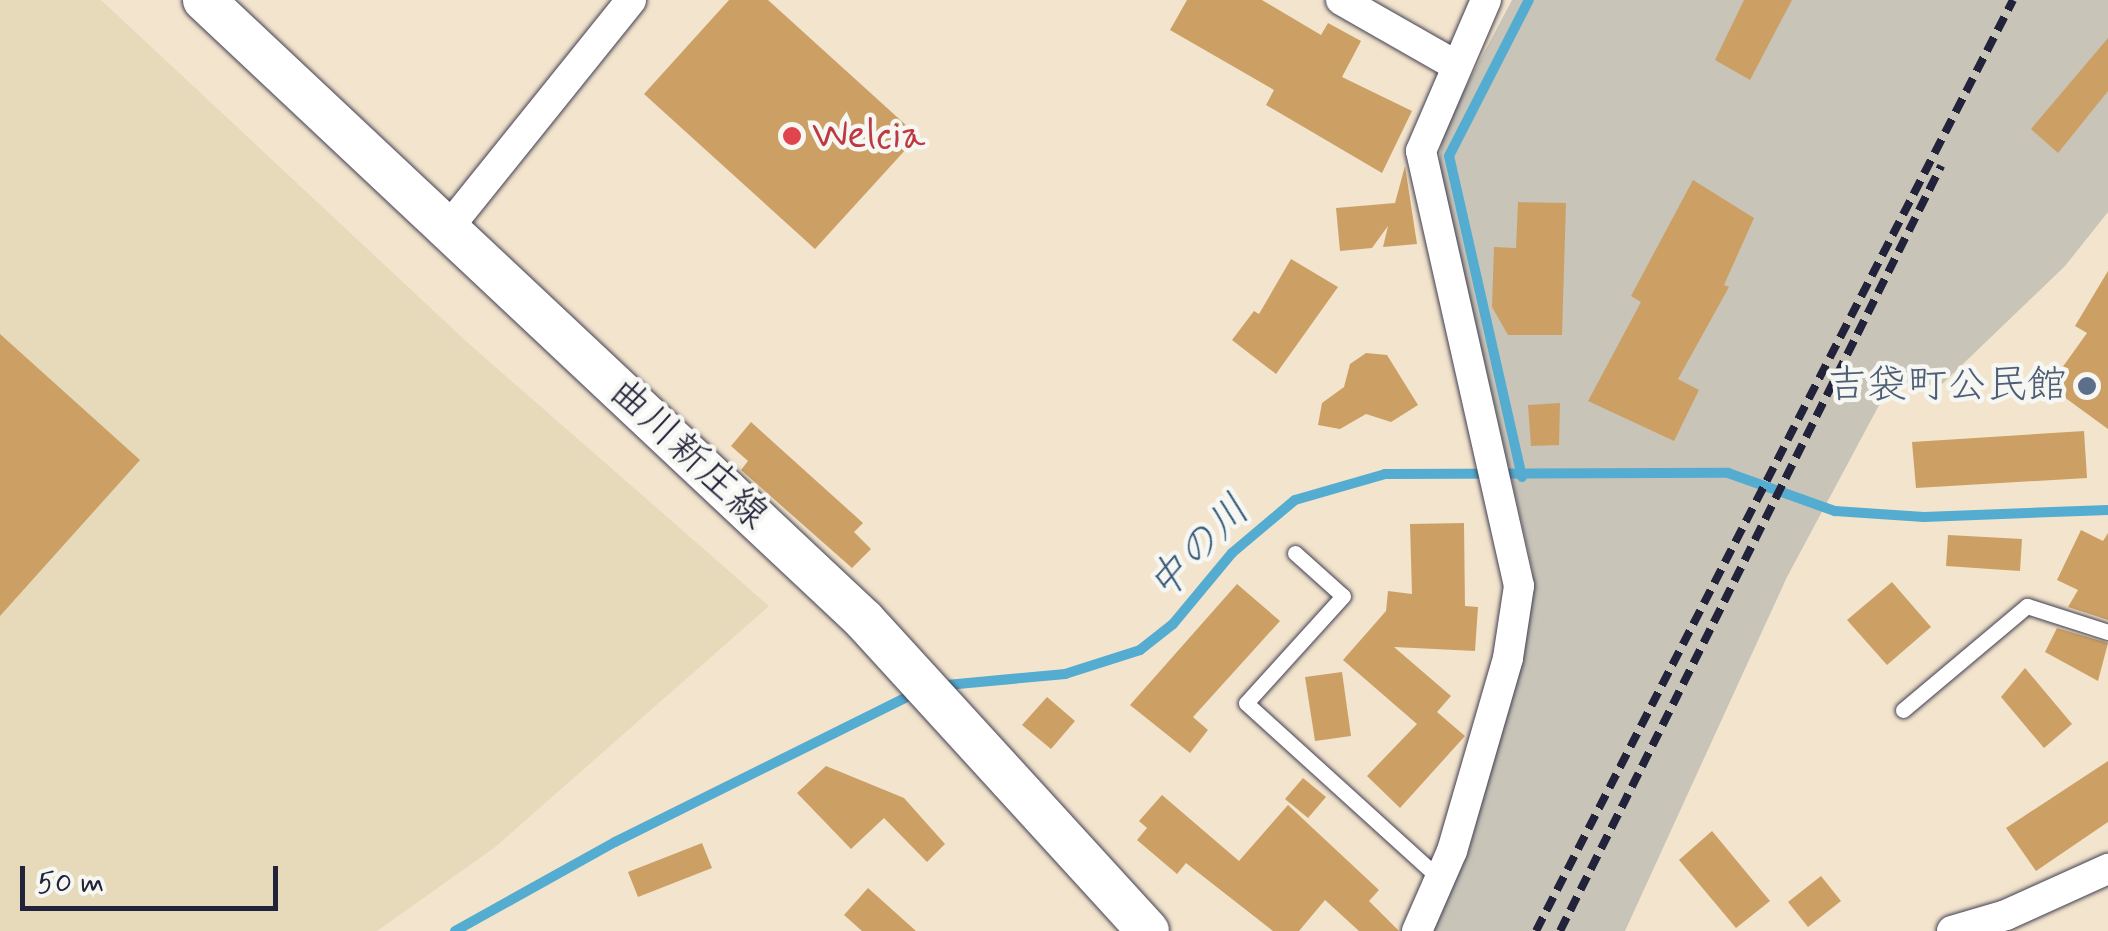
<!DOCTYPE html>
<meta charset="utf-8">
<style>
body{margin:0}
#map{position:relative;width:2108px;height:931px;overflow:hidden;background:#f3e4cd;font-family:Mynerve,"Klee One",sans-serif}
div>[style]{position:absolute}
.built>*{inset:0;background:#e6daba}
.industrial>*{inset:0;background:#c8c4b8}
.stream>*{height:10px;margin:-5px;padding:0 5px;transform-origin:5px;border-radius:5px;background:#54acd1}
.building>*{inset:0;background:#cca065}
.roads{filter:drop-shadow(0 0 2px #413f51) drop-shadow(0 0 2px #413f51)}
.service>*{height:15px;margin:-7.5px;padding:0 7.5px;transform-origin:7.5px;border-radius:7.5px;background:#fff}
.minor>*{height:30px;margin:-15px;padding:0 15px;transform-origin:15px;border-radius:15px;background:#fff}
.secondary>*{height:42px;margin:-21px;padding:0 21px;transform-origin:21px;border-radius:21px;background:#fff}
.rail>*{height:8px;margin-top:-4px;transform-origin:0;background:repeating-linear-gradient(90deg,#22223b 0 15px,transparent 0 23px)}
.dots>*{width:28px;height:28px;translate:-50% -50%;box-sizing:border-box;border:5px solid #f6f6f2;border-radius:50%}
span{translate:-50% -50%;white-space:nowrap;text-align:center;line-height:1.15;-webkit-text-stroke:9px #f6f6f2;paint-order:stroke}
.health-label{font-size:40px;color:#be3a42}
.left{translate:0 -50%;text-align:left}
.service-label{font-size:40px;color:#4e5e75}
.right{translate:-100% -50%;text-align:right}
.street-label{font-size:40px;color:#22223b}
.water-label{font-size:42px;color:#365977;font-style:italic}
.scale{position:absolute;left:20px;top:866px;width:258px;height:45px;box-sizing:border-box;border:5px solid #22223b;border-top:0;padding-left:12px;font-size:30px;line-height:35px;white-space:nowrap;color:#22223b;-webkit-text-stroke:8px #f6f6f2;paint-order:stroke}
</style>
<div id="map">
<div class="built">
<div style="clip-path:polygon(0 0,101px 0,468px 343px,769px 606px,494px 848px,377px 931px,0 931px)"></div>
</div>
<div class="industrial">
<div style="clip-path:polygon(1512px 0,2108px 0,2108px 212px,2065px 266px,1940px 386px,1892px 381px,1787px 577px,1625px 931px,1431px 931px,1468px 853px,1523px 650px,1533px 572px,1439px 165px,1443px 130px)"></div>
</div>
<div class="stream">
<div style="left:1522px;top:477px;width:329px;rotate:-102.8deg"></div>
<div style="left:1449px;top:156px;width:175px;rotate:-62.9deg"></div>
<div style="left:936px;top:686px;width:130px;rotate:-5.3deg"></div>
<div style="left:1065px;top:674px;width:79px;rotate:-17.7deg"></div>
<div style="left:1140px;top:650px;width:42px;rotate:-38.2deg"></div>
<div style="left:1173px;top:624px;width:92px;rotate:-50.3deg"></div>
<div style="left:1232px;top:553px;width:82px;rotate:-40.1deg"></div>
<div style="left:1295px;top:500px;width:94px;rotate:-16.1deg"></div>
<div style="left:1385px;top:474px;width:343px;rotate:-0.2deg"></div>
<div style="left:1728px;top:473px;width:114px;rotate:19.6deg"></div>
<div style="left:1835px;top:511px;width:89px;rotate:3.9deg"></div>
<div style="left:1924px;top:517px;width:184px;rotate:-2.2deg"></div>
<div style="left:455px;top:931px;width:183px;rotate:-29.1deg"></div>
<div style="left:615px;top:842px;width:335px;rotate:-26.4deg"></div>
</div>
<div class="building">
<div style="clip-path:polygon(729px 0,768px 0,918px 136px,815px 249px,644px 94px)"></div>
<div style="clip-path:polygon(1187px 0,1262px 0,1321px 35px,1328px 23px,1361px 41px,1342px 77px,1412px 111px,1382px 173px,1266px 105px,1274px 90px,1170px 30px)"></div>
<div style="clip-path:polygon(1744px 0,1792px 0,1750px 80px,1715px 60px)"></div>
<div style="clip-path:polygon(2108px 38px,2108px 91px,2058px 153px,2031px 129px)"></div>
<div style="clip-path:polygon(1405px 166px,1417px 244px,1383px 247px,1388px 226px,1372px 248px,1340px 251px,1336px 208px,1395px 203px)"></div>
<div style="clip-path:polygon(1693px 180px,1754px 218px,1724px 285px,1729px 287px,1678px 379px,1699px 390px,1674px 441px,1588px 401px,1641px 302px,1631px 296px)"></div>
<div style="clip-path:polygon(1518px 202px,1566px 203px,1562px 335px,1508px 335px,1492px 307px,1494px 247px,1516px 248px)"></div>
<div style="clip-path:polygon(1291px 259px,1338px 287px,1276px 374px,1232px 340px,1254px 311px,1259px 314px)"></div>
<div style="clip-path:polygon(2108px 271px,2108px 429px,2049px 386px,2087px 333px,2075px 326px)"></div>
<div style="clip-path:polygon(0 334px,140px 460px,0 616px)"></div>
<div style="clip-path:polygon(1366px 353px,1387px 355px,1418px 405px,1391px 422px,1366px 414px,1340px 429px,1318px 425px,1322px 403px,1344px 387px,1350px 364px)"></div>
<div style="clip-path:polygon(1560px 403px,1559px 445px,1531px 446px,1528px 405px)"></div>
<div style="clip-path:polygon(751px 422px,863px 523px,854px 532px,871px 549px,852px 568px,741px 470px,748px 461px,731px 446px)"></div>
<div style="clip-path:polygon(2084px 431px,2087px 478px,1916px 488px,1912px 442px)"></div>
<div style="clip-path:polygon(1464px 523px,1465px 606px,1478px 607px,1475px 651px,1394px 647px,1451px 696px,1437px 712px,1465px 736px,1400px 808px,1367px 776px,1417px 724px,1343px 660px,1386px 611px,1388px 591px,1412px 594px,1410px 524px)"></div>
<div style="clip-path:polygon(2081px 530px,2103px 541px,2108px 533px,2108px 620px,2068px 607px,2078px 590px,2057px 580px)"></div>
<div style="clip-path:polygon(1948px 535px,2022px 539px,2020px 571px,1946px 566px)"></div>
<div style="clip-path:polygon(1892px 582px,1931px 627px,1887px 665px,1847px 620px)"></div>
<div style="clip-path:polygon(1237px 584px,1280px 621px,1193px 717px,1208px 730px,1190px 753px,1130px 705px)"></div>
<div style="clip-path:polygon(2057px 628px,2108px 643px,2098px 681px,2045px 652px)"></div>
<div style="clip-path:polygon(2025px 668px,2072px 724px,2044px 748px,2001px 697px)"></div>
<div style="clip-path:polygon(1342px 672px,1351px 736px,1315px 741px,1305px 677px)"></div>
<div style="clip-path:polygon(1047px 697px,1075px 721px,1051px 749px,1022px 725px)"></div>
<div style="clip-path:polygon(2108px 761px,2108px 822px,2036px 871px,2006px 828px)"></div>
<div style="clip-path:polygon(826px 766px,904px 798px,945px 844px,927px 862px,884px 818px,851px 849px,797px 793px)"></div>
<div style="clip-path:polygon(1303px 778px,1326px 797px,1308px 818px,1285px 799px)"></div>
<div style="clip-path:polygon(1162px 795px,1239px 861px,1288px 805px,1379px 890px,1369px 901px,1399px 931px,1359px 931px,1325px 900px,1299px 931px,1273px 931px,1186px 863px,1177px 874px,1137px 840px,1147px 828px,1139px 821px)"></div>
<div style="clip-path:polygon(1712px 831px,1770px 901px,1736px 928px,1679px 860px)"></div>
<div style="clip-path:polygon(702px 843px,712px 868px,638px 897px,628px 872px)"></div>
<div style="clip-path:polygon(1821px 876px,1841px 901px,1808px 927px,1788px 902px)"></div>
<div style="clip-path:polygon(868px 888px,916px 931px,862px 931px,844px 915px)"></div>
</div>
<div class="roads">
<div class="service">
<div style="left:1295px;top:553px;width:64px;rotate:41.9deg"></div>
<div style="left:1343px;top:596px;width:144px;rotate:132.2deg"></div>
<div style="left:1246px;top:703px;width:262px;rotate:42.2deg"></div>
<div style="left:1903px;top:710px;width:162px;rotate:-40deg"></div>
<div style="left:2027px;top:606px;width:85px;rotate:17.8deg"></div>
</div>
<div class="minor">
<div style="left:1341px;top:0;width:131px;rotate:29.7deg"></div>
<div style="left:448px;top:228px;width:292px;rotate:-51.2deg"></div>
<div style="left:1417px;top:931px;width:87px;rotate:-66.4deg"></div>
<div style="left:1452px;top:851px;width:201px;rotate:-73.8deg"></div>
<div style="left:1508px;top:658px;width:73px;rotate:-81.3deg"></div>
<div style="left:1519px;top:586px;width:446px;rotate:-102.7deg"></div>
<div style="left:1421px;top:151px;width:164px;rotate:-66.7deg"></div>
<div style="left:1952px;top:931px;width:56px;rotate:-16.5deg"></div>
<div style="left:2006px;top:915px;width:112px;rotate:-24.3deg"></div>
</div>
<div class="secondary">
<div style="left:204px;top:0;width:906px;rotate:43.21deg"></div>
<div style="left:864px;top:620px;width:421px;rotate:47.6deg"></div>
</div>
</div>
<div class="rail">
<div style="left:1536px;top:931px;width:1046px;rotate:-62.87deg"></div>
<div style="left:1560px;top:931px;width:855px;rotate:-63.52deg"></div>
</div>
<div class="dots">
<div style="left:792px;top:136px;background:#e0444e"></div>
<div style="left:2087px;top:386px;background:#5c6f8a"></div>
</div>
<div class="health-label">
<span class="left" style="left:812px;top:136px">Welcia</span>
</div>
<div class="service-label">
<span class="right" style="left:2067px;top:386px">吉袋町公民館</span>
</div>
<div class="street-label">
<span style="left:688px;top:454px;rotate:43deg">曲川新庄線</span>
</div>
<div class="water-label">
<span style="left:1200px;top:549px;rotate:-46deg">中の川</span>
</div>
<div class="scale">50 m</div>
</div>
